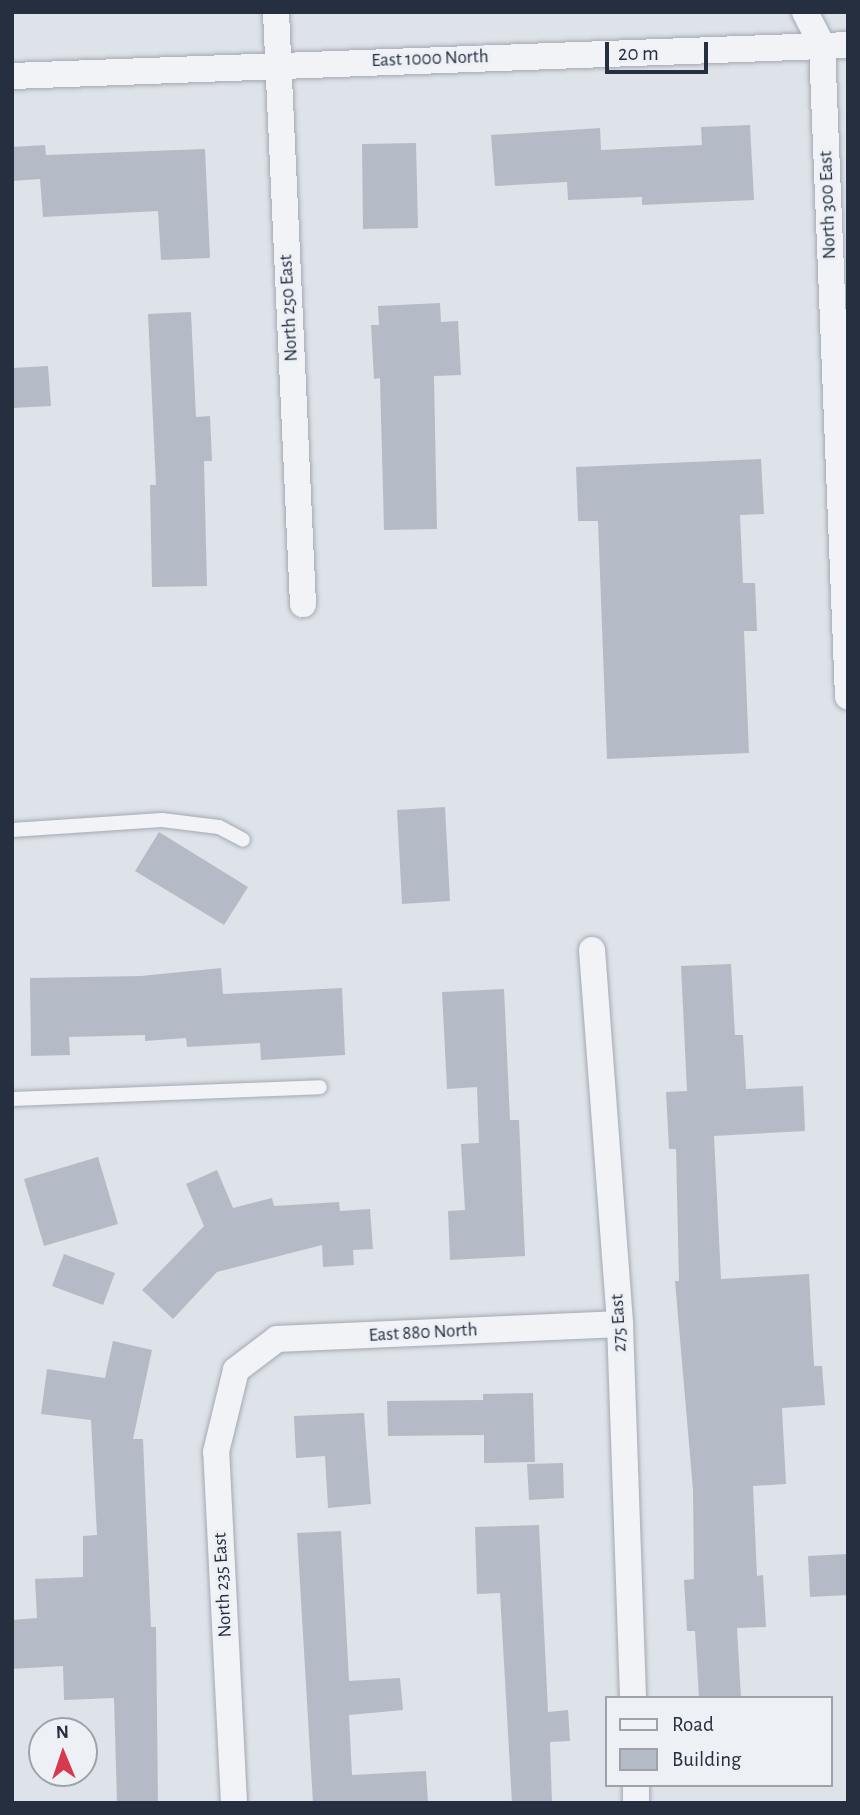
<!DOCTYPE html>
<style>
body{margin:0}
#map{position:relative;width:860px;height:1815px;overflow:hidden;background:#dee2e9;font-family:"Alegreya Sans",sans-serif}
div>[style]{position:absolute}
.building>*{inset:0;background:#b5bbc6}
.roads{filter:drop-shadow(0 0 2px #a3a9b3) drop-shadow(0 0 2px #a3a9b3)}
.service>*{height:14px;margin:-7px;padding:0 7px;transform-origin:7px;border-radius:7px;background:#f1f3f7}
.minor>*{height:26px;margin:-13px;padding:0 13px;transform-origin:13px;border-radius:13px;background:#f1f3f7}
span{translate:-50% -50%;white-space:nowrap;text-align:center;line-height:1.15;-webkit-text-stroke:6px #edf1f6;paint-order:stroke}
.street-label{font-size:19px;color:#262f40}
.frame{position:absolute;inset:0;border:14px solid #262f40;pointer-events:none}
.legend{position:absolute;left:605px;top:1696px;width:228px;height:91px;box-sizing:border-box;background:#edf1f6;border:2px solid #9da3ad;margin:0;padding:9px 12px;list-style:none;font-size:21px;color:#262f40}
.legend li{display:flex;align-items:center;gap:14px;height:35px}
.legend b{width:35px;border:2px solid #9da3ad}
.north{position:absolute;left:28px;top:1717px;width:70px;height:70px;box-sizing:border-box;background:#edf1f6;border:2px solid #9da3ad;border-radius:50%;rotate:358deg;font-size:19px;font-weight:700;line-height:28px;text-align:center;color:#262f40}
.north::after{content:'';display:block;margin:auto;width:24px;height:32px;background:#d7394f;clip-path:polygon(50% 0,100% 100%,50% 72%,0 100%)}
.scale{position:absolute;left:605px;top:42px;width:103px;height:32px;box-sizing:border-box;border:4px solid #262f40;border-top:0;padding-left:9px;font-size:21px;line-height:24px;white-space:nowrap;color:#262f40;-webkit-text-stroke:5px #edf1f6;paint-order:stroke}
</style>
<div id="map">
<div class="building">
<div style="clip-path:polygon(750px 125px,754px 200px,642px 205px,642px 197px,568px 200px,567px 182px,495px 186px,491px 135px,600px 128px,601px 150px,702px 145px,701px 127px)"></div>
<div style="clip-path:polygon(416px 143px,418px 228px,363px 229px,362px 144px)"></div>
<div style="clip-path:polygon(45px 145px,46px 155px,205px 149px,210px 258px,161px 260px,158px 211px,43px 217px,40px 179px,12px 181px,12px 147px)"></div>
<div style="clip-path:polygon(440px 303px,441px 322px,458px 321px,461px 375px,434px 376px,437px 529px,384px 530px,380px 378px,374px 379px,371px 325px,379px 325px,378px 306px)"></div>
<div style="clip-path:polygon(191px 312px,196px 417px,210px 416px,212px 461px,204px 461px,207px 586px,152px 587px,150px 485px,156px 485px,148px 314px)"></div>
<div style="clip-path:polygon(48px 366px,51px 406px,12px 408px,12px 368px)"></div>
<div style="clip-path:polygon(761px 459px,764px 514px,740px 515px,743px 583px,755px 583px,757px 631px,744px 631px,749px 753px,607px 759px,598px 521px,578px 521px,576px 467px)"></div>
<div style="clip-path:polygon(445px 807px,450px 901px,402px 904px,397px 810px)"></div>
<div style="clip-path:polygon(159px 832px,248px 887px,224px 925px,135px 871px)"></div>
<div style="clip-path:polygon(731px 964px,735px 1035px,743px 1035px,746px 1089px,803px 1086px,805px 1131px,714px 1136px,721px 1279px,809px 1274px,814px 1366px,822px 1366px,825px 1405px,782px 1408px,786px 1484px,753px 1486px,757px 1576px,763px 1575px,766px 1627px,737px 1628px,741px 1698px,699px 1698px,695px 1631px,687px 1631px,684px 1580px,694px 1579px,693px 1490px,675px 1281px,679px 1281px,676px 1149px,669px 1149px,666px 1092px,687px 1091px,681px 966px)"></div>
<div style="clip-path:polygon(221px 968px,223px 994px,342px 988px,345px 1055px,261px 1060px,260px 1043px,187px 1047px,186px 1038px,145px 1041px,145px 1035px,69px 1037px,70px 1055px,31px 1056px,30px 978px,141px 976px)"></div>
<div style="clip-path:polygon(504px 989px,510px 1120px,519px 1120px,525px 1256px,450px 1260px,448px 1211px,465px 1210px,461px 1144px,479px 1143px,477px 1087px,447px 1089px,442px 992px)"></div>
<div style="clip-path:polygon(98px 1157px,118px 1224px,44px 1246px,24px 1179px)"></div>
<div style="clip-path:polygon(217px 1170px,233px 1208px,272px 1198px,274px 1206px,339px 1202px,340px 1211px,370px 1209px,373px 1249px,353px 1250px,354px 1265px,323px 1267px,322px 1245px,217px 1272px,173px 1319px,142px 1290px,204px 1226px,186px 1184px)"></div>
<div style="clip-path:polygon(64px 1254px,115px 1273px,103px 1305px,52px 1286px)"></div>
<div style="clip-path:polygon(113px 1341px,152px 1350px,133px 1439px,143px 1439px,151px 1627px,156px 1627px,158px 1803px,117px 1803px,114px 1698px,64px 1700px,63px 1666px,12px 1669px,12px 1620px,37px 1618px,35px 1579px,83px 1577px,83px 1536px,97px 1535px,91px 1420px,41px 1414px,47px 1369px,105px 1378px)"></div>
<div style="clip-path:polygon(533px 1393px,535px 1462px,484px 1463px,484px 1435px,388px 1436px,387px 1401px,483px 1400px,483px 1394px)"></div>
<div style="clip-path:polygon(364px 1413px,371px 1504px,328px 1508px,325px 1456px,296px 1458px,294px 1416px)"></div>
<div style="clip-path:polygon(563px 1463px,564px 1498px,529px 1500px,527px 1464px)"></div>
<div style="clip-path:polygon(539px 1525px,548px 1712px,568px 1710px,570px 1741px,550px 1742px,552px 1803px,512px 1803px,500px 1593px,477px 1594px,475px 1527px)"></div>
<div style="clip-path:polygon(341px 1531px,349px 1681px,400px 1678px,403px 1710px,349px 1715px,352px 1775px,426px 1771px,428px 1803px,313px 1803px,297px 1533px)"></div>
<div style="clip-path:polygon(848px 1554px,848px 1595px,810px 1597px,808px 1556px)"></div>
</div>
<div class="roads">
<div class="service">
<div style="left:12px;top:830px;width:150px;rotate:-3.8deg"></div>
<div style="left:162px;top:820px;width:57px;rotate:7deg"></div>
<div style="left:219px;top:827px;width:27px;rotate:28deg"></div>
<div style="left:12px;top:1099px;width:308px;rotate:-2.2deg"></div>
</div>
<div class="minor">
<div style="left:276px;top:12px;width:593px;rotate:87.39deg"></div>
<div style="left:805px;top:12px;width:38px;rotate:63deg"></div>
<div style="left:822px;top:46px;width:651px;rotate:87.71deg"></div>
<div style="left:12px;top:76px;width:837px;rotate:-2.12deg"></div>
<div style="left:592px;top:950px;width:375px;rotate:85.7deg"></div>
<div style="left:620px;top:1324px;width:374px;rotate:88deg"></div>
<div style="left:636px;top:1785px;width:18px;rotate:90deg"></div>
<div style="left:234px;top:1803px;width:351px;rotate:-92.9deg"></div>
<div style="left:216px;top:1452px;width:84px;rotate:-76.3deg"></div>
<div style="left:236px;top:1370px;width:51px;rotate:-37.1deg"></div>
<div style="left:277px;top:1339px;width:343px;rotate:-2.5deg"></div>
</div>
</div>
<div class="street-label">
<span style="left:430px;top:59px;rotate:-2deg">East 1000 North</span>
<span style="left:828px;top:205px;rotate:-92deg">North 300 East</span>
<span style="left:289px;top:308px;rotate:-93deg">North 250 East</span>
<span style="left:619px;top:1323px;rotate:-93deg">275 East</span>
<span style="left:423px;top:1333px;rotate:-3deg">East 880 North</span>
<span style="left:223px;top:1585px;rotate:-93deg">North 235 East</span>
</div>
<div class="frame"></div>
<ul class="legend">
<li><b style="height:9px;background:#f1f3f7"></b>Road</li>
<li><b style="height:19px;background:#b5bbc6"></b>Building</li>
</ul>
<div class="north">N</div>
<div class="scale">20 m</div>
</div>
